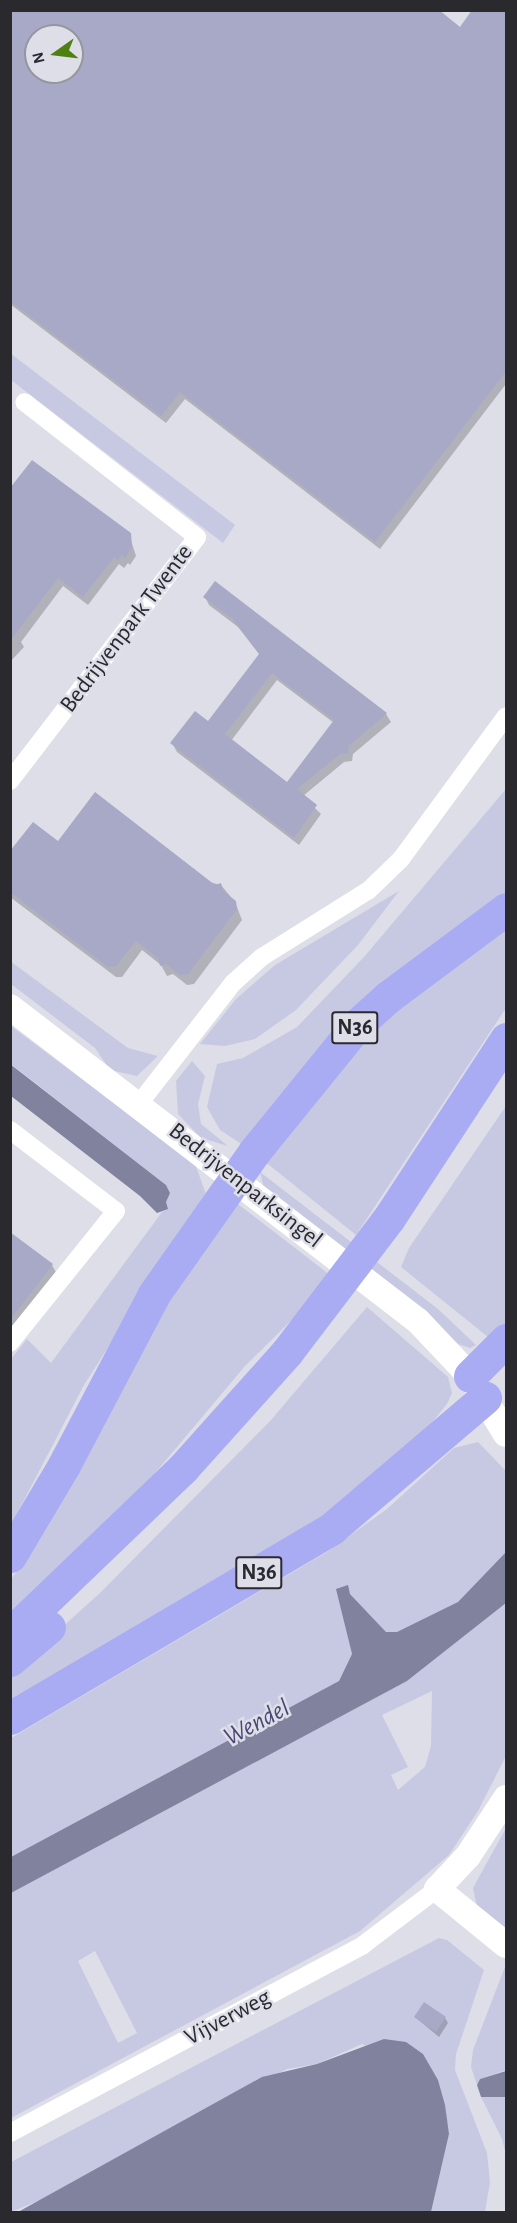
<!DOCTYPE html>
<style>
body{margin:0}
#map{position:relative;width:517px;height:2223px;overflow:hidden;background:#dddee8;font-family:"Alegreya Sans",sans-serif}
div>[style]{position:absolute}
.green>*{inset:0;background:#c7c9e2}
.water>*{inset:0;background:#80829e}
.shadow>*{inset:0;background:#0003}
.building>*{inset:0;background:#a7a9c7}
.street>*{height:18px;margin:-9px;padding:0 9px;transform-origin:9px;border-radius:9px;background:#fff}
.secondary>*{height:26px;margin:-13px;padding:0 13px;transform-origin:13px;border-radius:13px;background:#fff}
.highway>*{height:33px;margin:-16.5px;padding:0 16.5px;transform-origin:16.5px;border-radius:16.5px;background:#aaacf3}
span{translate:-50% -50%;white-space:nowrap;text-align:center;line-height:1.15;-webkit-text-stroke:5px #dddee8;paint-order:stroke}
.shield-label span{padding:2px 4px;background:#dddee8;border:2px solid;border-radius:4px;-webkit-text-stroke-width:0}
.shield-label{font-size:22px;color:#2a2a2e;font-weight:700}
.street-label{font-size:24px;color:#2a2a2e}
.water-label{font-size:26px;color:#484875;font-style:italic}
.frame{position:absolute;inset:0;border:12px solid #2a2a2e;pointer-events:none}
.north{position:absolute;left:24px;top:24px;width:60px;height:60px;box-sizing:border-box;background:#dddee8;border:2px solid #95969e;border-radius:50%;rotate:256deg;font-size:16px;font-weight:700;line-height:24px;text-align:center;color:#2a2a2e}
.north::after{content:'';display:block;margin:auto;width:21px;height:27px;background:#4e8012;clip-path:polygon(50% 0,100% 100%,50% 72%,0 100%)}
</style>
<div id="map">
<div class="green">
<div style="clip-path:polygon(10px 353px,235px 525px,223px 543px,11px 380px)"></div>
<div style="clip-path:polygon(506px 789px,506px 901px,243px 1145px,220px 1130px,207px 1107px,217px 1064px,243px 1058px,297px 1027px,364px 957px)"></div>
<div style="clip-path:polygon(399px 891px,358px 945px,296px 1010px,255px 1039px,225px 1046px,200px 1044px,236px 999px,275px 965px)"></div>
<div style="clip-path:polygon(506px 918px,506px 1008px,356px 1235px,263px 1160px,340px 1055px)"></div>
<div style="clip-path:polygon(10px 961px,128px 1048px,158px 1056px,137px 1076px,110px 1070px,95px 1048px,11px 984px)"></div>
<div style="clip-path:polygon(11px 1026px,195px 1164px,206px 1194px,84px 1385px,11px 1525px,11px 1359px,27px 1339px,51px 1363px,162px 1212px,168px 1209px,165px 1202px,170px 1193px,166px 1185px,11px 1064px)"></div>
<div style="clip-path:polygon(192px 1061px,205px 1076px,198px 1104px,201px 1124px,228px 1146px,201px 1138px,178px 1114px,176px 1081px)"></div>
<div style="clip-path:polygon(506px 1106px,506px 1328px,488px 1337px,401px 1267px,409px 1248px)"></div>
<div style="clip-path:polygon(260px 1172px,438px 1309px,476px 1345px,470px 1348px,458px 1344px,411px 1300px,264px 1188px)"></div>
<div style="clip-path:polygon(238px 1204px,330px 1275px,309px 1303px,245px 1366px,135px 1497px,11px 1614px,10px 1581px,50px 1521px,166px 1301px,225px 1211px)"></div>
<div style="clip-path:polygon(367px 1307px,448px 1377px,452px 1393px,447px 1404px,416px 1442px,367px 1488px,11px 1710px,11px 1673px,100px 1593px,271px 1420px)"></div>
<div style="clip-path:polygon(478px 1442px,506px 1471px,506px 1552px,458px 1602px,423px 1622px,397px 1632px,386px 1632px,350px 1594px,337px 1590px,352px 1654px,339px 1681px,11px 1857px,11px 1738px,327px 1552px,387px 1509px,454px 1448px)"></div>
<div style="clip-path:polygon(evenodd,506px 1603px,506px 1756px,478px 1811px,449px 1855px,360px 1931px,11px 2118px,11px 1893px,407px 1681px,506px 1603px,432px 1691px,431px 1746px,425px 1767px,398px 1790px,391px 1775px,408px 1767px,382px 1715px,432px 1691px,506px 1603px,95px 1951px,137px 2033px,118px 2043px,78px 1961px,95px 1951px)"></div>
<div style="clip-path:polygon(506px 1828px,506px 1928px,501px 1935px,477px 1907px,473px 1888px)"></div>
<div style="clip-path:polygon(439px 1938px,447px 1940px,484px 1970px,456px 2054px,455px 2070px,487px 2153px,490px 2182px,485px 2212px,431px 2212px,449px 2134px,438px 2080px,362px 2044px,317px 2064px,287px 2069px,55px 2194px,11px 2212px,11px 2162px)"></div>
<div style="clip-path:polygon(506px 1964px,506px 2070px,480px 2079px,477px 2085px,471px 2067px,473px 2050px)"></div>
<div style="clip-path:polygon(481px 2097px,506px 2097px,506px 2155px,502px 2139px)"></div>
</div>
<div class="water">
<div style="clip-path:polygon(10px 1064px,166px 1185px,170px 1193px,166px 1202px,168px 1209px,157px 1213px,140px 1196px,11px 1096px)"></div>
<div style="clip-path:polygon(506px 1552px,506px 1603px,407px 1681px,11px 1893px,11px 1857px,339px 1681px,352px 1654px,336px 1589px,348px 1585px,350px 1594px,386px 1632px,397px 1632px,458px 1602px)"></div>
<div style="clip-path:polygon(384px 2039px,406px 2042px,423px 2054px,438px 2080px,445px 2105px,449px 2134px,431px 2212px,18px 2212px,262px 2077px,317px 2064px)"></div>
<div style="clip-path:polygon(506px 2071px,506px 2097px,481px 2097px,477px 2085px,480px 2079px)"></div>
</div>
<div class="shadow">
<div style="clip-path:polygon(evenodd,10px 10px,460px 29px,506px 10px,506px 384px,380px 549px,185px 399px,166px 423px,10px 304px,10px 10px,36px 36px,72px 36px,72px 72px,36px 72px,36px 36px)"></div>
<div style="clip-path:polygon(10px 491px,129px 534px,136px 556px,130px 565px,128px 563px,124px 568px,119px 564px,88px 605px,63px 586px,21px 642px,24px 647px,10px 662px)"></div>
<div style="clip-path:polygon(evenodd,215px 584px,386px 714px,391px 722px,353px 754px,352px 761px,344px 762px,303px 796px,321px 814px,299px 845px,177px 752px,172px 743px,209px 723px,260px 655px,238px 627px,209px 605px,205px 597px,215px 584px,277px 680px,334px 723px,287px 784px,231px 741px,277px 680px)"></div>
<div style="clip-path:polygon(58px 843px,221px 885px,235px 902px,242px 920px,194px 984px,187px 985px,173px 974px,167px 976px,161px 965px,142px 950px,122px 977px,116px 977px,10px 897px,10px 853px)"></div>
<div style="clip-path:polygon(10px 1234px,52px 1265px,57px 1274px,10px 1336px)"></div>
<div style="clip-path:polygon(415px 2017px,445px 2018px,448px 2023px,439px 2037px)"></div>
</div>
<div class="building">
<div style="clip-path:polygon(evenodd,10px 10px,439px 10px,460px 27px,472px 10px,507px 10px,507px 370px,375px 542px,180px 392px,161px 416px,10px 301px,10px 10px,36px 36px,72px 36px,72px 72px,36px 72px,36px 36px)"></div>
<div style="clip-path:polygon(32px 460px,131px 533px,132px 547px,125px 558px,122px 555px,118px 560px,114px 557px,83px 597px,58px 578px,10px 641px,10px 488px)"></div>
<div style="clip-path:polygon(evenodd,215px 581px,387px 713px,349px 746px,348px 753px,340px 754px,297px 789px,317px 805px,294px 838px,170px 743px,195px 711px,208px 721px,259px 654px,232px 618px,203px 597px,215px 581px,272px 673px,334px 720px,287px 782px,225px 734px,272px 673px)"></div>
<div style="clip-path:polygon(95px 792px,215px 885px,221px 883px,223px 891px,236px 901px,237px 909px,188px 974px,180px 975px,166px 964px,160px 966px,158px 958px,136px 941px,116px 966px,108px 967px,10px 892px,10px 851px,33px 822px,58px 841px)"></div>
<div style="clip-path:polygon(10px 1232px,53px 1264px,10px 1320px)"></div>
<div style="clip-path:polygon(424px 2002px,446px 2017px,436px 2032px,414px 2017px)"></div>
</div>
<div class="street">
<div style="left:10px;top:781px;width:307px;rotate:-52.5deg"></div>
<div style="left:197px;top:537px;width:219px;rotate:-142deg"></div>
<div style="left:138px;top:1105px;width:155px;rotate:-52.1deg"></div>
<div style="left:233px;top:983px;width:39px;rotate:-42deg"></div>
<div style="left:262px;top:957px;width:126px;rotate:-32.1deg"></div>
<div style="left:369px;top:890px;width:45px;rotate:-44.1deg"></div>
<div style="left:401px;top:859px;width:177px;rotate:-53.7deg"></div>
<div style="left:10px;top:1130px;width:133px;rotate:37.4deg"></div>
<div style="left:116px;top:1211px;width:169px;rotate:128.8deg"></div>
<div style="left:10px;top:2133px;width:400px;rotate:-28deg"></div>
<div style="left:363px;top:1945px;width:93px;rotate:-37.1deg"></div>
</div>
<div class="secondary">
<div style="left:10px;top:1007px;width:515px;rotate:37.58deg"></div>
<div style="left:418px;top:1321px;width:76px;rotate:46.6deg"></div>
<div style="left:470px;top:1376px;width:68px;rotate:58.2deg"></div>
<div style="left:506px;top:1798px;width:69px;rotate:123.2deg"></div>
<div style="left:468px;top:1856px;width:45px;rotate:133.2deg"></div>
<div style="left:437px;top:1889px;width:89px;rotate:39.1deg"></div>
</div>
<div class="highway">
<div style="left:470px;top:1376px;width:51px;rotate:-45deg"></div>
<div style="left:10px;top:1556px;width:106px;rotate:-59.3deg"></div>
<div style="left:64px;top:1465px;width:193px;rotate:-62.2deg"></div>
<div style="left:154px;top:1294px;width:174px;rotate:-54.8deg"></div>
<div style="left:254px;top:1152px;width:165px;rotate:-50.9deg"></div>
<div style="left:358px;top:1024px;width:40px;rotate:-42deg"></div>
<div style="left:388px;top:997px;width:147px;rotate:-36.7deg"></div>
<div style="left:10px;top:1634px;width:240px;rotate:-43.8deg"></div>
<div style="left:183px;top:1468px;width:156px;rotate:-48.1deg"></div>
<div style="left:287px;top:1352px;width:168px;rotate:-52.7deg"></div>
<div style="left:389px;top:1218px;width:214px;rotate:-56.8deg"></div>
<div style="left:10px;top:1660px;width:51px;rotate:-40.2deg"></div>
<div style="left:10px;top:1718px;width:374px;rotate:-30.5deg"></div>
<div style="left:332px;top:1528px;width:201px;rotate:-40.4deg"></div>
</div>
<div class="shield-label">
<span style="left:355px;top:1028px">N36</span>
<span style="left:259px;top:1573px">N36</span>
</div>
<div class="street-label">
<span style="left:127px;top:629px;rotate:-53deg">Bedrijvenpark Twente</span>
<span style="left:245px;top:1186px;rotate:38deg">Bedrijvenparksingel</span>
<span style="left:228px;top:2018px;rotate:-28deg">Vijverweg</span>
</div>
<div class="water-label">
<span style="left:257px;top:1723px;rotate:-28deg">Wendel</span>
</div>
<div class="frame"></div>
<div class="north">N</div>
</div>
